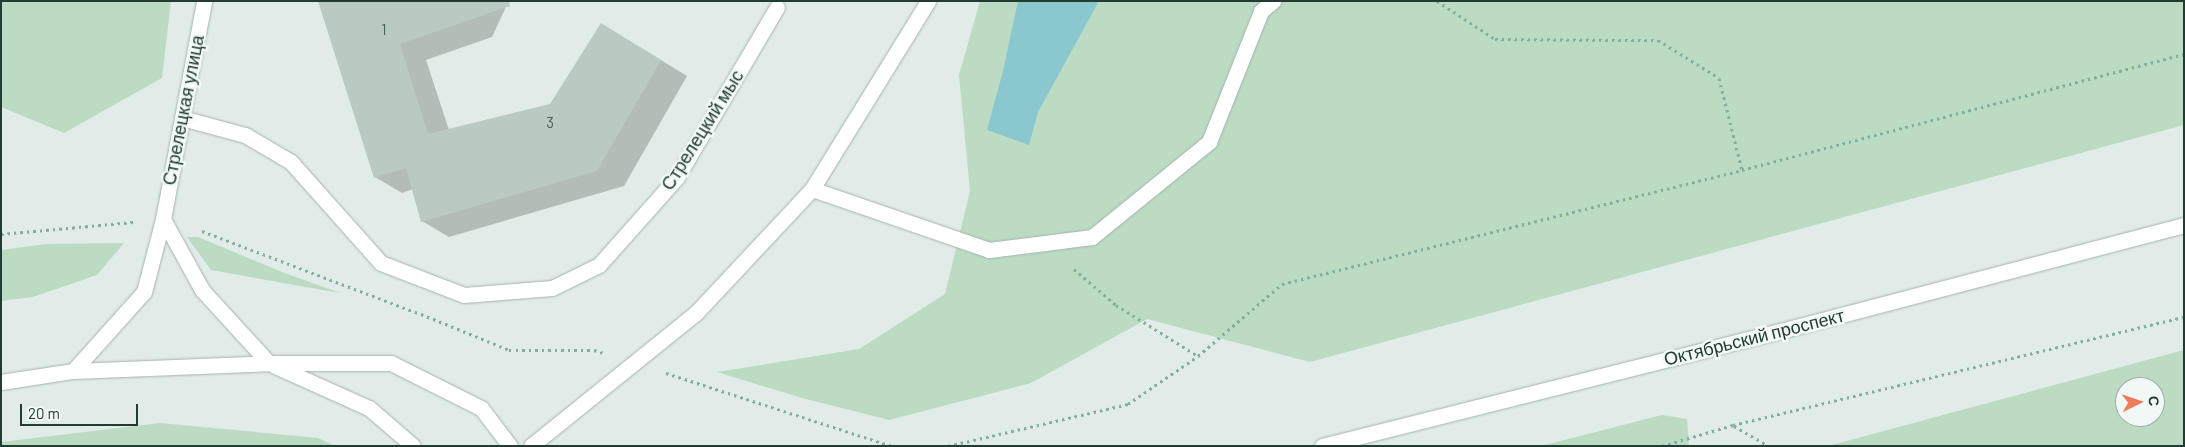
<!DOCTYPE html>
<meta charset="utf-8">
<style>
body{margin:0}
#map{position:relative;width:2185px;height:447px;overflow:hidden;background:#e1ebe7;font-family:Barlow,sans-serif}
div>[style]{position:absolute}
.green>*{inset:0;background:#bbdcc3}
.water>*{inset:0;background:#8bc7cf}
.shadow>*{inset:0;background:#0003}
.building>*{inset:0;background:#bac9c2}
.path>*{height:3px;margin-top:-1.5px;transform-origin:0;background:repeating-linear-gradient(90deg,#83ae9f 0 2.5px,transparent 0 6.5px)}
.roads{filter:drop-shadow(0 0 1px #a4b3ae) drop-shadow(0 0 1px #a4b3ae)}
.service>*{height:15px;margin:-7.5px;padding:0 7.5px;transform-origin:7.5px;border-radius:7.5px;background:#fff}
.minor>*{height:15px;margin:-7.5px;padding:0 7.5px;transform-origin:7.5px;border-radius:7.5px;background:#fff}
.secondary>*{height:15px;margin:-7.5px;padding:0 7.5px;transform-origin:7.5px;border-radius:7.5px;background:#fff}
span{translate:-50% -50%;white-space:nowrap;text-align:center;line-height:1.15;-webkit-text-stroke:5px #f2f8f5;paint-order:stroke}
.number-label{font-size:15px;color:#485f58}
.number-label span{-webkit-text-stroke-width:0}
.street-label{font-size:18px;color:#223c34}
.frame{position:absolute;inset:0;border:2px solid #223c34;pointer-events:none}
.north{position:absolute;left:2115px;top:377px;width:50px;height:50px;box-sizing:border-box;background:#f2f8f5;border:1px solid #9fada8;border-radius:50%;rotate:86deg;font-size:14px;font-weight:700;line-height:20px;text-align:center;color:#223c34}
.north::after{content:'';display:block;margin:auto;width:18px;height:22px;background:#ee7b5d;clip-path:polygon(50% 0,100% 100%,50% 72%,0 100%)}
.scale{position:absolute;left:20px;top:404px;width:118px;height:22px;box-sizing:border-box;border:2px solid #223c34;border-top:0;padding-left:6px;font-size:15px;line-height:18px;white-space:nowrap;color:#223c34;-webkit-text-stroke:4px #f2f8f5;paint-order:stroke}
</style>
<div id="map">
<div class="green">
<div style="clip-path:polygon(1px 1px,171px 1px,162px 78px,64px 133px,1px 107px)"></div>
<div style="clip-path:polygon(980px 1px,2184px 1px,2184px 125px,1310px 362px,1147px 319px,1031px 383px,889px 420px,802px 398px,717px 372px,859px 349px,945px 294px,970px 191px,959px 75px)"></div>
<div style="clip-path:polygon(187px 237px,198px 237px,282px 272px,340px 293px,211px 270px)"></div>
<div style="clip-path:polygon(124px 243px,97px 275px,33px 297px,1px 301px,1px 250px,46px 244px)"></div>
<div style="clip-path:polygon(evenodd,2184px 350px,2184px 446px,1828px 446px,2184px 350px,2125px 387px,2155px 387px,2155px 417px,2125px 417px,2125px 387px)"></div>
<div style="clip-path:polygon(1662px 415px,1687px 419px,1689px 446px,1541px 446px)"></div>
<div style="clip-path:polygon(160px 423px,318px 438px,335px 446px,1px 446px,1px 442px)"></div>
</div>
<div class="water">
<div style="clip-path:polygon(1018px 1px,1099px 1px,1038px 112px,1029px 145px,987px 130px,1003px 71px)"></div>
</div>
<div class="shadow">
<div style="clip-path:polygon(319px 1px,503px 1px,505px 9px,492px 37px,426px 60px,449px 130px,551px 105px,628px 40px,687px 76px,624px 186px,449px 237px,422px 221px,413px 189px,402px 193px,375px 177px)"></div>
</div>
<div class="building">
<div style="clip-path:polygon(318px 1px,509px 1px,510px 6px,400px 44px,428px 134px,550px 104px,601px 23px,661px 60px,597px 171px,421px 222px,406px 168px,374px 178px)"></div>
</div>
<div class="path">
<div style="left:1437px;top:1px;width:69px;rotate:33.2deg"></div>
<div style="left:1495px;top:39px;width:163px;rotate:0.4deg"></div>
<div style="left:1658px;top:40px;width:72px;rotate:31.9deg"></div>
<div style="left:1719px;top:78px;width:95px;rotate:76deg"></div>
<div style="left:202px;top:231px;width:234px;rotate:20.8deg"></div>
<div style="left:421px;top:314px;width:95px;rotate:22.2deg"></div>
<div style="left:509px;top:350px;width:85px"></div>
<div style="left:594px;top:350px;width:9px;rotate:18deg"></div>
<div style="left:1px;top:234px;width:133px;rotate:-5.2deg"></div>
<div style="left:1074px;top:269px;width:55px;rotate:40.6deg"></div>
<div style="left:1116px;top:305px;width:97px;rotate:31.9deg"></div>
<div style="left:666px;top:373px;width:237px;rotate:17.9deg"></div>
<div style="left:1734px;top:426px;width:39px;rotate:30deg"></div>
<div style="left:948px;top:446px;width:185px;rotate:-13.1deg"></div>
<div style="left:1128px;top:404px;width:85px;rotate:-34.4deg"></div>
<div style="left:1198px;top:356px;width:111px;rotate:-40.6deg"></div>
<div style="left:1282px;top:284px;width:474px;rotate:-13.9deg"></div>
<div style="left:1742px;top:170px;width:457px;rotate:-14.7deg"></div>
<div style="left:1662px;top:446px;width:74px;rotate:-16.5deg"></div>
<div style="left:1733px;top:425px;width:464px;rotate:-13.5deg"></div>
</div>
<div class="roads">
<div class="service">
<div style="left:812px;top:189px;width:187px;rotate:19deg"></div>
<div style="left:989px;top:250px;width:104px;rotate:-7.2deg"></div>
<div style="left:1092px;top:237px;width:151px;rotate:-39.1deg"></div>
<div style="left:1209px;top:142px;width:141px;rotate:-68.3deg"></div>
<div style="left:1261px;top:11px;width:16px;rotate:-40deg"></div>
</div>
<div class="minor">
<div style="left:182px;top:118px;width:65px;rotate:15.1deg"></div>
<div style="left:245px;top:135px;width:53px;rotate:30.4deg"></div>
<div style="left:291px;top:162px;width:135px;rotate:48.3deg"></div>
<div style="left:381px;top:263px;width:89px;rotate:21.1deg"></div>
<div style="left:464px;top:295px;width:88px;rotate:-4.5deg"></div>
<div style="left:552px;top:288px;width:52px;rotate:-26.1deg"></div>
<div style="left:599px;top:265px;width:118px;rotate:-48.4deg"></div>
<div style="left:677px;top:177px;width:197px;rotate:-59.5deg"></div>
<div style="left:163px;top:219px;width:81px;rotate:61.2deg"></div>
<div style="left:202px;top:290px;width:99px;rotate:47.5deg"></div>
<div style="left:73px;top:371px;width:106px;rotate:-48.1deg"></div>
<div style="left:144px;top:292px;width:75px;rotate:-75.4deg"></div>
<div style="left:163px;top:219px;width:222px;rotate:-79.3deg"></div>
<div style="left:531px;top:446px;width:212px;rotate:-38.9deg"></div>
<div style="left:696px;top:313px;width:170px;rotate:-46.9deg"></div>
<div style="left:812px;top:189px;width:221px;rotate:-58.3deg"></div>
</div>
<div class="secondary">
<div style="left:275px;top:366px;width:103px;rotate:24.1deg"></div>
<div style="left:369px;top:408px;width:58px;rotate:40.8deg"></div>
<div style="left:1px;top:382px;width:73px;rotate:-8.7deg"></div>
<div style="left:73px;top:371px;width:196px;rotate:-2.3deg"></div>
<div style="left:269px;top:363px;width:122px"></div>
<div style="left:391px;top:363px;width:101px;rotate:26.6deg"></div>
<div style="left:481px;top:408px;width:48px;rotate:52.7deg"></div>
<div style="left:1322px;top:446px;width:472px;rotate:-14.1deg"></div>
<div style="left:1780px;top:331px;width:418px;rotate:-14.7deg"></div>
</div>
</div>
<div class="number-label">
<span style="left:384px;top:30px">1</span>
<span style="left:550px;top:123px">3</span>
</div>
<div class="street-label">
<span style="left:183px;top:110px;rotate:-79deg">Стрелецкая улица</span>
<span style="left:702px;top:130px;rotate:-58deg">Стрелецкий мыс</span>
<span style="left:1754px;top:337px;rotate:-14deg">Октябрьский проспект</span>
</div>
<div class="frame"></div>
<div class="north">С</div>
<div class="scale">20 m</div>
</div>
